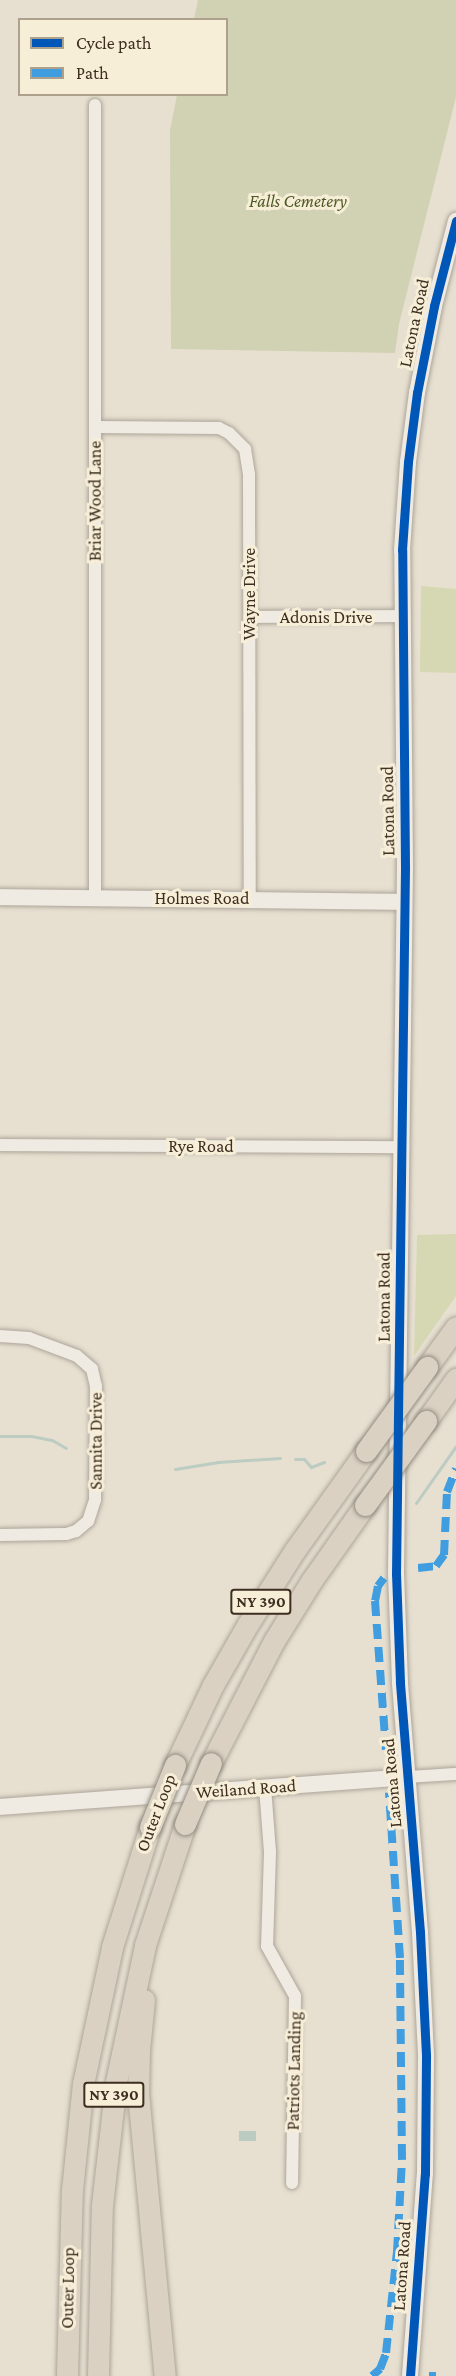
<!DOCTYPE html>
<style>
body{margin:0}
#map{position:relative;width:456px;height:2376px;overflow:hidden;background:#e7e0d1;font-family:"Crimson Pro",serif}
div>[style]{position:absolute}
.green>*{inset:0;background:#d6d7b3}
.cemetery>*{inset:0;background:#d1d1b3}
.water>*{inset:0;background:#bcccc2}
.stream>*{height:3px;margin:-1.5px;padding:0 1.5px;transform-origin:1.5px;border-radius:1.5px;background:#bcccc2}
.roads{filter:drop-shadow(0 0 2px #ada599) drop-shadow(0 0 2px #ada599)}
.street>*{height:12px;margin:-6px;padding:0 6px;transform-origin:6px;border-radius:6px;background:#efebe3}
.secondary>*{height:16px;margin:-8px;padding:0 8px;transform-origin:8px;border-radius:8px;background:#efebe3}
.highway>*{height:21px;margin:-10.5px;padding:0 10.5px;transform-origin:10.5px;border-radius:10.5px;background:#dad1c2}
.bridges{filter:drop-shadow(0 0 2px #928b80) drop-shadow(0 0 2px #928b80)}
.highway-bridge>*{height:21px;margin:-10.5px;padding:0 10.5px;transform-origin:10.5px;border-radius:10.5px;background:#dad1c2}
.quiet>*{height:8px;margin-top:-4px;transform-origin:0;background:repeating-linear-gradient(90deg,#3f9de0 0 15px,transparent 0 23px)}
.cycleway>*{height:9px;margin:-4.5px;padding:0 4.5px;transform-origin:4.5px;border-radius:4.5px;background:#0057b8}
span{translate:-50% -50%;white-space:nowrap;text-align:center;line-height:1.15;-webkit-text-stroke:6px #f7eed8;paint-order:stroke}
.shield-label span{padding:2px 4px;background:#f7eed8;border:2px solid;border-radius:4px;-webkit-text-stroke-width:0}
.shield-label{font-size:16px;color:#3d2e20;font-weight:700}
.park-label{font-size:18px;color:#4d5a26;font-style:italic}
.street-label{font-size:18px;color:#3d2e20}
.legend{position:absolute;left:18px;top:18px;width:210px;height:78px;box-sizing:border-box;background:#f7eed8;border:2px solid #ada18e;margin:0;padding:8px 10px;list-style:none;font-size:18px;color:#3d2e20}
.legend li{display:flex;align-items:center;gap:12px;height:30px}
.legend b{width:30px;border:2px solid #ada18e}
</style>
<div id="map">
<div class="green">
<div style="clip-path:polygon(421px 586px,456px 589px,456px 673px,420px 672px)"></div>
<div style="clip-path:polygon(456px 1234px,456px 1296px,414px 1356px,417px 1235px)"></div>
</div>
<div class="cemetery">
<div style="clip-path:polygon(198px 0,456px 0,456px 97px,399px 324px,395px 353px,171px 349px,170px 130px,177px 95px,226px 94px,226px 20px,194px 19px)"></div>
</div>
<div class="water">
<div style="clip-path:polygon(239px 2131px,256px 2131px,256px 2141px,239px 2141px)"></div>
</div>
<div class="stream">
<div style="left:0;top:1436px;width:31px"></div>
<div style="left:31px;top:1436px;width:21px;rotate:11deg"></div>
<div style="left:52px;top:1440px;width:16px;rotate:30deg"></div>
<div style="left:295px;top:1459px;width:9px"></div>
<div style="left:304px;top:1459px;width:11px;rotate:49deg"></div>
<div style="left:311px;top:1467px;width:14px;rotate:-21deg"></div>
<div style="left:175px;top:1469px;width:44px;rotate:-9.2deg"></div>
<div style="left:218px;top:1462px;width:62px;rotate:-3.7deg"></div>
<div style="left:416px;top:1503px;width:70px;rotate:-54.9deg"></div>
</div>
<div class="roads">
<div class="street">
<div style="left:95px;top:105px;width:792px;rotate:90deg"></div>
<div style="left:95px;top:427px;width:124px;rotate:0.5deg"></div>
<div style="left:219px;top:428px;width:11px;rotate:27deg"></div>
<div style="left:229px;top:433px;width:23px;rotate:45deg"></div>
<div style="left:245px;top:449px;width:25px;rotate:81deg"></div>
<div style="left:249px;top:474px;width:424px;rotate:89.9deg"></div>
<div style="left:249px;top:617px;width:153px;rotate:-0.4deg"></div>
<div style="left:0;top:1145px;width:402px;rotate:0.3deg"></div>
<div style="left:0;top:1336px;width:29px;rotate:4deg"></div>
<div style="left:29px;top:1338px;width:51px;rotate:20.6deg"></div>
<div style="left:77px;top:1356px;width:20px;rotate:41deg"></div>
<div style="left:92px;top:1369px;width:17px;rotate:77deg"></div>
<div style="left:96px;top:1386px;width:114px;rotate:90.5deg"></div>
<div style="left:95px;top:1500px;width:22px;rotate:108deg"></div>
<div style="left:88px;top:1521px;width:16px;rotate:140deg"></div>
<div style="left:76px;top:1531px;width:10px;rotate:163deg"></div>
<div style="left:66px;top:1534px;width:66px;rotate:179.1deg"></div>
<div style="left:408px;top:1777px;width:48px;rotate:-3.6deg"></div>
<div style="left:265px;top:1787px;width:65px;rotate:85.6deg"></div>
<div style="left:270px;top:1852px;width:94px;rotate:91.8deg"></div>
<div style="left:267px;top:1946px;width:57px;rotate:60.8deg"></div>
<div style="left:295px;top:1996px;width:187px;rotate:90.9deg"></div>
</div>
<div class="secondary">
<div style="left:0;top:897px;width:404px;rotate:0.7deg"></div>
<div style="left:0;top:1807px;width:409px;rotate:-4.2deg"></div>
<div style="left:410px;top:2376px;width:203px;rotate:-85.8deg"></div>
<div style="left:425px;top:2174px;width:119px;rotate:-89.5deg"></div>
<div style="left:426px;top:2055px;width:123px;rotate:-92.8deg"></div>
<div style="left:420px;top:1932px;width:251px;rotate:-94.6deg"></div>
<div style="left:400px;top:1682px;width:108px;rotate:-92.1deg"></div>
<div style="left:396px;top:1574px;width:707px;rotate:-89.27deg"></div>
<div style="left:405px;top:867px;width:317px;rotate:-90.5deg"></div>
<div style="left:402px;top:550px;width:88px;rotate:-86.1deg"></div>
<div style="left:408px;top:462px;width:70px;rotate:-82.6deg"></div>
<div style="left:417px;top:393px;width:89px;rotate:-78.9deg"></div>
<div style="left:434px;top:306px;width:88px;rotate:-75.5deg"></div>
</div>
<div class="highway">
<div style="left:427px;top:1367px;width:49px;rotate:-54.1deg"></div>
<div style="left:426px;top:1421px;width:52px;rotate:-54.5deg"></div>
<div style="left:211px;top:1763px;width:137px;rotate:-62.7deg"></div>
<div style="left:274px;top:1641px;width:72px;rotate:-58.1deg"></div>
<div style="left:312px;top:1580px;width:92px;rotate:-54.8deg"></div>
<div style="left:175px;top:1765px;width:89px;rotate:-64.6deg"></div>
<div style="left:213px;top:1685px;width:70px;rotate:-60.2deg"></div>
<div style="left:248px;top:1624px;width:88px;rotate:-57.6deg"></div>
<div style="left:295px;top:1550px;width:122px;rotate:-54.4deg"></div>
<div style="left:144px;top:2000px;width:50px;rotate:95.7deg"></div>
<div style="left:139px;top:2050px;width:43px;rotate:91.3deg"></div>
<div style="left:138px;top:2093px;width:284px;rotate:84.6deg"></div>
<div style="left:67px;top:2376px;width:186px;rotate:-88.5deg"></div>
<div style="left:72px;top:2190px;width:107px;rotate:-84.1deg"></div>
<div style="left:83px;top:2084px;width:140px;rotate:-78deg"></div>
<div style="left:112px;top:1947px;width:126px;rotate:-72.4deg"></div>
<div style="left:98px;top:2376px;width:171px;rotate:-88.7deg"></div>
<div style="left:102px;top:2205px;width:124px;rotate:-83.5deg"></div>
<div style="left:116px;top:2082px;width:140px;rotate:-78deg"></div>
<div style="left:145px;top:1945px;width:127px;rotate:-71.7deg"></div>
</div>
</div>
<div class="bridges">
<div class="highway-bridge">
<div style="left:366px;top:1451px;width:104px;rotate:-54deg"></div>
<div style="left:365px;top:1505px;width:104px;rotate:-54deg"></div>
<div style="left:185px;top:1824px;width:66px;rotate:-66.9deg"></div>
<div style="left:150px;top:1827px;width:67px;rotate:-68deg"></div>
</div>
</div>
<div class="quiet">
<div style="left:418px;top:1568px;width:18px;rotate:-6deg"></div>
<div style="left:436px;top:1566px;width:14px;rotate:-54deg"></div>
<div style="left:444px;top:1555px;width:63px;rotate:-87.3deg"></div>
<div style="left:447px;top:1492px;width:25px;rotate:-69deg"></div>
<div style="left:384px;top:1578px;width:10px;rotate:127deg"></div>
<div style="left:378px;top:1586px;width:15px;rotate:101deg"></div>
<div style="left:375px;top:1601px;width:149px;rotate:85.8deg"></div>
<div style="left:372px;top:2376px;width:11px;rotate:-41deg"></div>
<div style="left:380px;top:2369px;width:17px;rotate:-69deg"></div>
<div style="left:386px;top:2353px;width:102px;rotate:-83.8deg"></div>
<div style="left:397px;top:2252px;width:93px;rotate:-86.9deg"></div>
<div style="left:402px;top:2159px;width:201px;rotate:-90.6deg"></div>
<div style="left:400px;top:1958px;width:166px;rotate:-93.8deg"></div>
<div style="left:429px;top:2376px;width:7px"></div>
</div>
<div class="cycleway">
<div style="left:410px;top:2376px;width:203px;rotate:-85.8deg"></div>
<div style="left:425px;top:2174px;width:119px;rotate:-89.5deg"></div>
<div style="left:426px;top:2055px;width:123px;rotate:-92.8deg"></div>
<div style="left:420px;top:1932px;width:251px;rotate:-94.6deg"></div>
<div style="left:400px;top:1682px;width:108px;rotate:-92.1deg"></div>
<div style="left:396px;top:1574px;width:707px;rotate:-89.27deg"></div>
<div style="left:405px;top:867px;width:317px;rotate:-90.5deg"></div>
<div style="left:402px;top:550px;width:88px;rotate:-86.1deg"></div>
<div style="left:408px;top:462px;width:70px;rotate:-82.6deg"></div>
<div style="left:417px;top:393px;width:89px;rotate:-78.9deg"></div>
<div style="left:434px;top:306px;width:88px;rotate:-75.5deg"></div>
</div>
<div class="shield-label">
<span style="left:261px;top:1602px">NY 390</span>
<span style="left:114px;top:2095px">NY 390</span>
</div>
<div class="park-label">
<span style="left:298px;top:201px">Falls Cemetery</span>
</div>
<div class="street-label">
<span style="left:414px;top:323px;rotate:-78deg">Latona Road</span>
<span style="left:95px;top:501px;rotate:-90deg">Briar Wood Lane</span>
<span style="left:249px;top:594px;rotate:-90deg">Wayne Drive</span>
<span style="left:326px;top:617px">Adonis Drive</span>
<span style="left:388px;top:811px;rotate:-91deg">Latona Road</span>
<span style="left:202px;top:898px">Holmes Road</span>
<span style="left:201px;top:1146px">Rye Road</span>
<span style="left:384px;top:1297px;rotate:-90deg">Latona Road</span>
<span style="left:96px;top:1441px;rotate:-90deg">Sannita Drive</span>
<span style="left:392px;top:1783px;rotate:-95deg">Latona Road</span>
<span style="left:246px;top:1789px;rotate:-4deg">Weiland Road</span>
<span style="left:156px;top:1813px;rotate:-69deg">Outer Loop</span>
<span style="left:294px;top:2071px;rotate:-89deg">Patriots Landing</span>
<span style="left:402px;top:2266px;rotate:-86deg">Latona Road</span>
<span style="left:68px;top:2288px;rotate:-89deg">Outer Loop</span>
</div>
<ul class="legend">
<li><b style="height:8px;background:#0057b8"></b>Cycle path</li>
<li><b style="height:8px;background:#3f9de0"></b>Path</li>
</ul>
</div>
